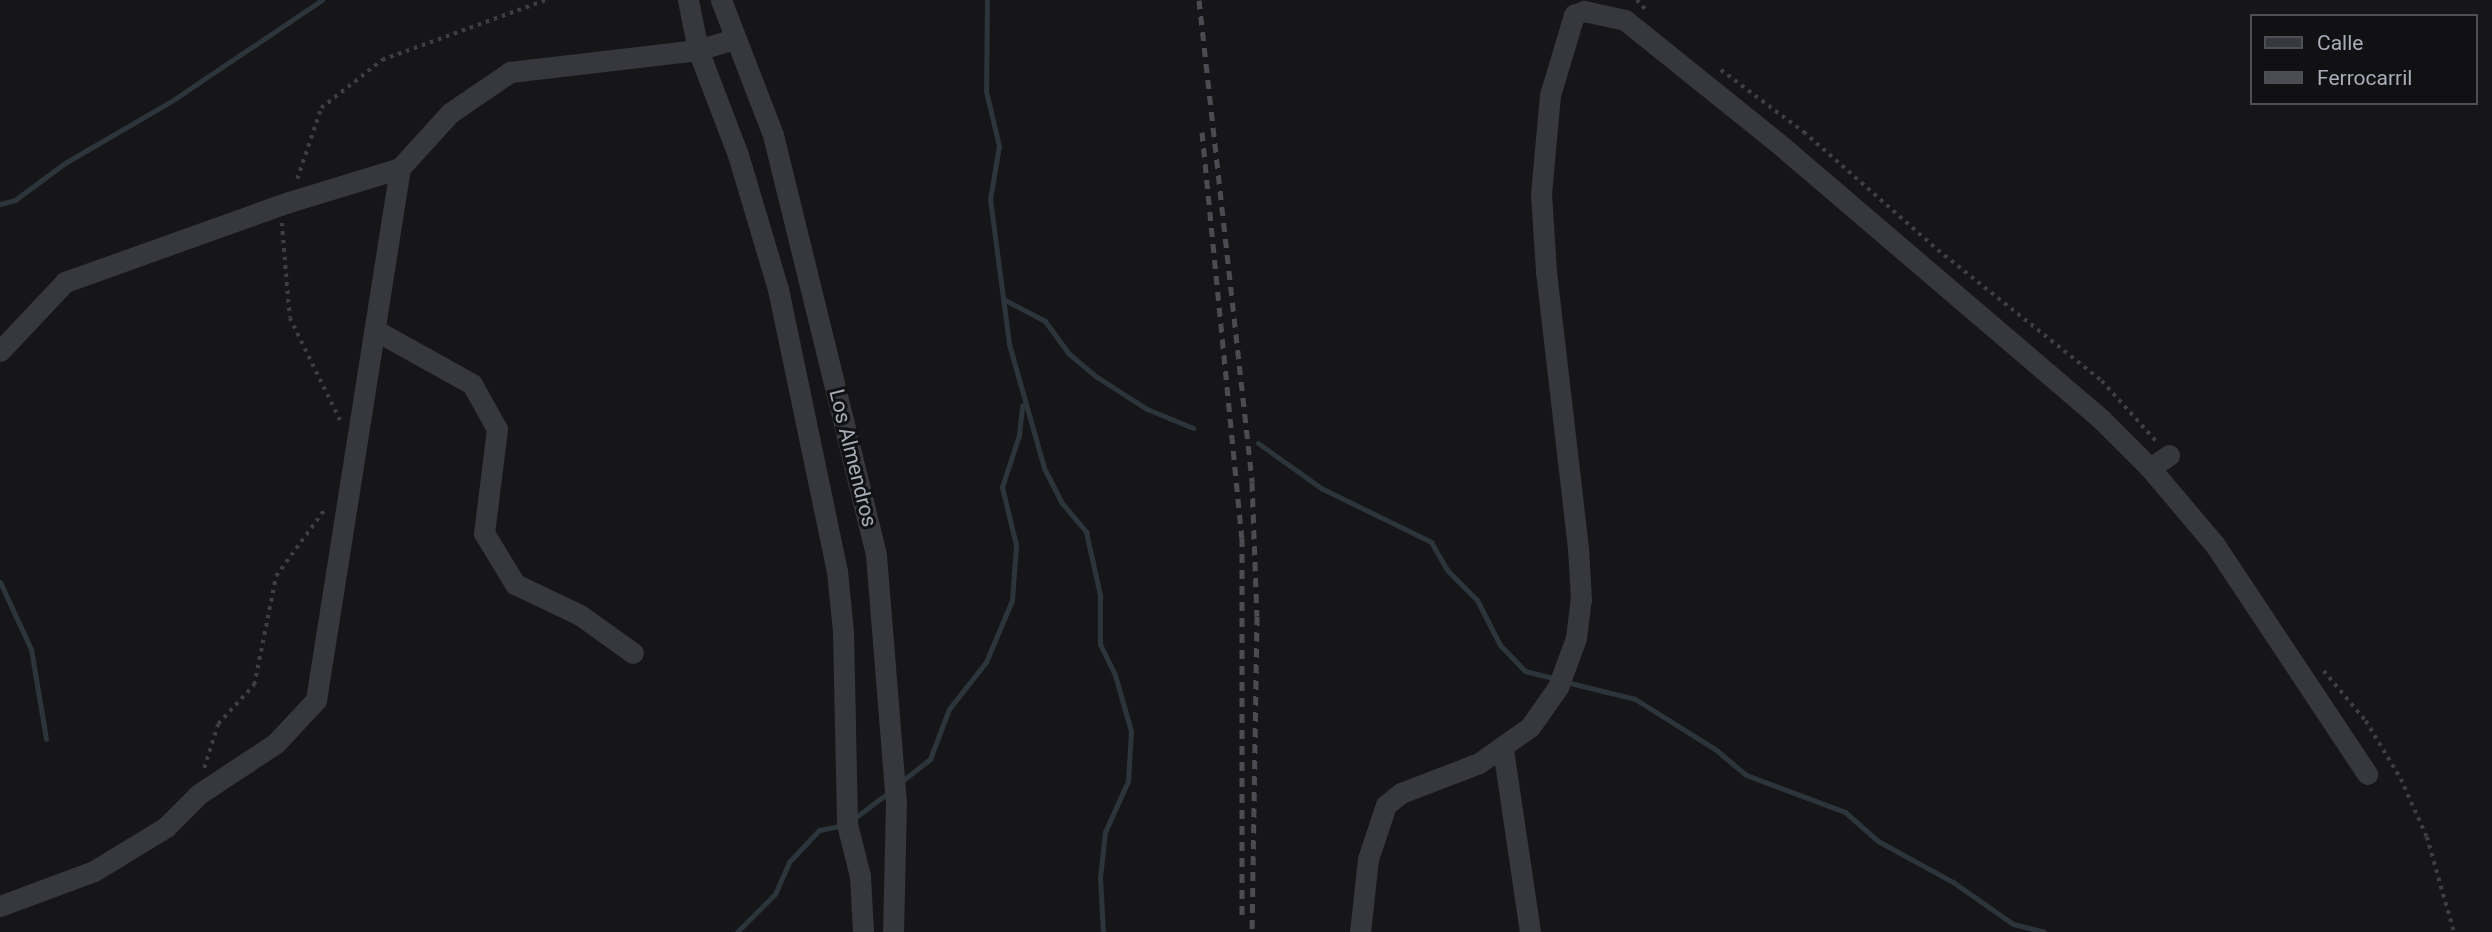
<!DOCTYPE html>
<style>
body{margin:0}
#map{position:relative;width:2492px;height:932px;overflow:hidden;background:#161618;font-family:Roboto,sans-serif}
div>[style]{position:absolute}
.stream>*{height:5px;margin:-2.5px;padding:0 2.5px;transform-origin:2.5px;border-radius:2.5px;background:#2c353c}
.path>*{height:3.5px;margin-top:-1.75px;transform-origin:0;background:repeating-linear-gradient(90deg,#3d3f44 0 3.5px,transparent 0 8.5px)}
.minor>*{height:21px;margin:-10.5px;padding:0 10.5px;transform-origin:10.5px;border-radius:10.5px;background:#37383d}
.rail>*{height:5px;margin-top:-2.5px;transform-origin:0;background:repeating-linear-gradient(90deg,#4a4c52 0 9px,transparent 0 16px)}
span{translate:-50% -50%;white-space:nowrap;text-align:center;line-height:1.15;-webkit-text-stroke:6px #111113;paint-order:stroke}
.street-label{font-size:21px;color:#a8adb8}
.legend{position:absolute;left:2250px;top:14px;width:228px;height:91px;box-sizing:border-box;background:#111113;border:2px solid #4d4f55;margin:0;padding:9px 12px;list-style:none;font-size:21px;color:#a8adb8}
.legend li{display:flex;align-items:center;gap:14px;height:35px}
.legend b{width:35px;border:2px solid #4d4f55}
</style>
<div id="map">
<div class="stream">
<div style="left:987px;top:0;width:91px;rotate:90.6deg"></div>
<div style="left:986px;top:91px;width:57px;rotate:76.7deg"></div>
<div style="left:999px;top:146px;width:54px;rotate:99.6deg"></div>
<div style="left:990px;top:199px;width:146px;rotate:82.5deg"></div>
<div style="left:1009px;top:344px;width:129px;rotate:74.2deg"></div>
<div style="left:1044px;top:468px;width:39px;rotate:63deg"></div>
<div style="left:1062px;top:503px;width:38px;rotate:50deg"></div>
<div style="left:1086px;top:532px;width:65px;rotate:77.5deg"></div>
<div style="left:1100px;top:595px;width:49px;rotate:90deg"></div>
<div style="left:1100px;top:644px;width:34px;rotate:64deg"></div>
<div style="left:1115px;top:675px;width:58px;rotate:74.1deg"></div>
<div style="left:1131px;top:731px;width:50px;rotate:93.4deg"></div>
<div style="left:1128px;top:781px;width:56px;rotate:114.3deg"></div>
<div style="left:1105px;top:832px;width:45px;rotate:96.3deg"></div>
<div style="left:1100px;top:877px;width:55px;rotate:86.9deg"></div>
<div style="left:0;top:204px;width:16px;rotate:-15deg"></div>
<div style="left:15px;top:200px;width:62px;rotate:-36.5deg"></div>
<div style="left:65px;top:163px;width:121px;rotate:-30.2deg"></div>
<div style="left:170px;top:102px;width:183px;rotate:-33.9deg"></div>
<div style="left:1003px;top:299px;width:47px;rotate:27.6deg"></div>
<div style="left:1045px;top:321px;width:39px;rotate:54deg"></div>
<div style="left:1068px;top:353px;width:38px;rotate:40deg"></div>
<div style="left:1097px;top:377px;width:59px;rotate:32.6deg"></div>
<div style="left:1147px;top:409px;width:50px;rotate:22.4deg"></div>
<div style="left:1258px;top:443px;width:77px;rotate:35.5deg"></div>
<div style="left:1321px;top:488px;width:123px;rotate:26.1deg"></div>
<div style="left:1431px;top:542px;width:32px;rotate:60deg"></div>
<div style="left:1447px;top:570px;width:42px;rotate:45deg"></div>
<div style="left:1477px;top:600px;width:51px;rotate:62.9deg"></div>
<div style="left:1500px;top:645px;width:36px;rotate:46deg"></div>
<div style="left:1525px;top:671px;width:33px;rotate:14deg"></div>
<div style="left:0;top:582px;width:74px;rotate:65.2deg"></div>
<div style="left:31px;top:649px;width:91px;rotate:80.5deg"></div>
<div style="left:1566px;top:682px;width:71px;rotate:13.8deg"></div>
<div style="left:1635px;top:699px;width:94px;rotate:32deg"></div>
<div style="left:1715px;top:749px;width:40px;rotate:40deg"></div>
<div style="left:1746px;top:775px;width:106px;rotate:20.5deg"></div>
<div style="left:1845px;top:812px;width:44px;rotate:41.3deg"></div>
<div style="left:1878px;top:841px;width:85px;rotate:28.7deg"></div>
<div style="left:1953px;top:882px;width:73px;rotate:35deg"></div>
<div style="left:2013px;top:924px;width:32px;rotate:14deg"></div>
<div style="left:902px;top:781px;width:36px;rotate:-38deg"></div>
<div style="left:930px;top:759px;width:53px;rotate:-69.2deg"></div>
<div style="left:949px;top:709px;width:60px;rotate:-51.8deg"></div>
<div style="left:986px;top:662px;width:67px;rotate:-67.2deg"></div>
<div style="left:1012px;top:600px;width:55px;rotate:-85.8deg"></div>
<div style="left:1016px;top:545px;width:60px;rotate:-103.6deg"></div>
<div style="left:1002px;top:487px;width:55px;rotate:-71.9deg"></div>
<div style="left:1019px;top:435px;width:30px;rotate:-84deg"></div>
<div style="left:852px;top:820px;width:46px;rotate:-37.1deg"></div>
<div style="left:737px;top:932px;width:54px;rotate:-45deg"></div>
<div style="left:775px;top:894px;width:35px;rotate:-66deg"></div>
<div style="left:789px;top:862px;width:44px;rotate:-46.8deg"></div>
<div style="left:819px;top:830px;width:25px;rotate:-11deg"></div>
</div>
<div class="path">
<div style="left:1637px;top:0;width:12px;rotate:48deg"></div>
<div style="left:1721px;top:70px;width:104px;rotate:36.8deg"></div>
<div style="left:1804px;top:132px;width:179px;rotate:41.4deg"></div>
<div style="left:1938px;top:250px;width:210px;rotate:38.6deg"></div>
<div style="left:2102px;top:381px;width:82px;rotate:48deg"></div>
<div style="left:297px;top:179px;width:75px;rotate:-71.3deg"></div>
<div style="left:321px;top:108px;width:78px;rotate:-38.2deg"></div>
<div style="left:382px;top:60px;width:175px;rotate:-20.1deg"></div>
<div style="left:282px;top:223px;width:95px;rotate:85.2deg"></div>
<div style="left:290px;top:318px;width:114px;rotate:63.9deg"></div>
<div style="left:2324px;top:671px;width:65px;rotate:50deg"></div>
<div style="left:2366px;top:721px;width:68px;rotate:58.9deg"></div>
<div style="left:2401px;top:779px;width:64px;rotate:65.9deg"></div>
<div style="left:2427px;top:837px;width:99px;rotate:74.1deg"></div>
<div style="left:204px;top:768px;width:46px;rotate:-72.3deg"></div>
<div style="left:218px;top:724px;width:53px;rotate:-47.3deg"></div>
<div style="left:254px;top:685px;width:111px;rotate:-78.6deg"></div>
<div style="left:276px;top:576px;width:83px;rotate:-53.8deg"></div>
</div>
<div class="minor">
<div style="left:688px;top:0;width:51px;rotate:78.7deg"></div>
<div style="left:698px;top:50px;width:112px;rotate:69.1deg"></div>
<div style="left:738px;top:155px;width:140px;rotate:73.4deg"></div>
<div style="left:778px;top:289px;width:288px;rotate:78.2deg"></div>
<div style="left:837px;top:571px;width:60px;rotate:84.3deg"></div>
<div style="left:843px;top:631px;width:193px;rotate:88.8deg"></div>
<div style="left:847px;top:824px;width:54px;rotate:76deg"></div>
<div style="left:860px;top:876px;width:56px;rotate:86.9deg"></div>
<div style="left:721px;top:0;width:145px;rotate:68.9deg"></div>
<div style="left:773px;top:135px;width:432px;rotate:76.2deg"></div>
<div style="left:876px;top:555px;width:248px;rotate:85.4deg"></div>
<div style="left:896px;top:802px;width:130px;rotate:91.3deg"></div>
<div style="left:375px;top:330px;width:111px;rotate:29.1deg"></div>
<div style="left:472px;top:384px;width:51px;rotate:60.9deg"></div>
<div style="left:497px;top:429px;width:105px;rotate:97.1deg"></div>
<div style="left:484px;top:533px;width:60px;rotate:58.7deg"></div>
<div style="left:515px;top:584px;width:72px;rotate:25.5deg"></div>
<div style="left:580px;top:615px;width:65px;rotate:35.6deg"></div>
<div style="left:0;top:351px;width:95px;rotate:-46.7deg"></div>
<div style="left:65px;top:282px;width:238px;rotate:-19.7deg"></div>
<div style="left:289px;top:202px;width:116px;rotate:-17deg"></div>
<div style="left:2150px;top:468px;width:23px;rotate:-34deg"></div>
<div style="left:1503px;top:749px;width:185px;rotate:81.6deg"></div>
<div style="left:0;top:906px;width:100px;rotate:-20.4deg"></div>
<div style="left:94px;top:871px;width:84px;rotate:-31.4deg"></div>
<div style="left:166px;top:827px;width:47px;rotate:-45deg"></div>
<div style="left:199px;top:794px;width:92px;rotate:-33.5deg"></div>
<div style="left:276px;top:743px;width:59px;rotate:-47.1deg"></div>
<div style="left:316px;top:700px;width:539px;rotate:-81.03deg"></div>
<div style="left:400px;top:168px;width:74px;rotate:-47.7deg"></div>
<div style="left:450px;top:113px;width:73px;rotate:-34.3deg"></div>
<div style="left:510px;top:72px;width:189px;rotate:-6.7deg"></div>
<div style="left:698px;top:50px;width:38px;rotate:-17deg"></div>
<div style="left:1360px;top:932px;width:73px;rotate:-83.7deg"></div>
<div style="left:1368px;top:859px;width:57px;rotate:-71.6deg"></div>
<div style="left:1386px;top:805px;width:19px;rotate:-39deg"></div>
<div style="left:1401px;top:793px;width:84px;rotate:-21deg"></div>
<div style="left:1479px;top:763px;width:62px;rotate:-35.2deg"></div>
<div style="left:1530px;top:727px;width:49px;rotate:-55deg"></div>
<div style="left:1558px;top:687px;width:52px;rotate:-69.8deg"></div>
<div style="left:1576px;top:638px;width:38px;rotate:-83deg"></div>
<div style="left:1581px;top:600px;width:52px;rotate:-93.3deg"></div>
<div style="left:1578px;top:548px;width:279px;rotate:-96.6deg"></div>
<div style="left:1546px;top:271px;width:77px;rotate:-93.7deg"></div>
<div style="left:1541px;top:194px;width:99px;rotate:-84.8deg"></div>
<div style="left:1550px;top:95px;width:84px;rotate:-73.3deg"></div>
<div style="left:1574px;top:15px;width:11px;rotate:-22deg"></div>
<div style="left:1584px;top:11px;width:42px;rotate:12.4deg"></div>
<div style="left:1625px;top:20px;width:196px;rotate:38.8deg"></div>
<div style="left:1778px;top:143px;width:426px;rotate:40.5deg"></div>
<div style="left:2102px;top:420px;width:68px;rotate:45deg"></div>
<div style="left:2150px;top:468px;width:101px;rotate:49.8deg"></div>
<div style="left:2215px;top:545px;width:275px;rotate:56.4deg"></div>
</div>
<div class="rail">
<div style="left:1199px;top:0;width:485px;rotate:83.7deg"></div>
<div style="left:1252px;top:482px;width:134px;rotate:87.9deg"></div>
<div style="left:1257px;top:616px;width:316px;rotate:90.9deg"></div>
<div style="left:1202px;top:132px;width:408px;rotate:84.4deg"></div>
<div style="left:1242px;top:538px;width:380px;rotate:90deg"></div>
</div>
<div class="street-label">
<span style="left:853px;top:458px;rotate:76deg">Los Almendros</span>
</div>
<ul class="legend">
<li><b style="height:9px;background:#37383d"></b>Calle</li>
<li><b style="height:9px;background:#4a4c52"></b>Ferrocarril</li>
</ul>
</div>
